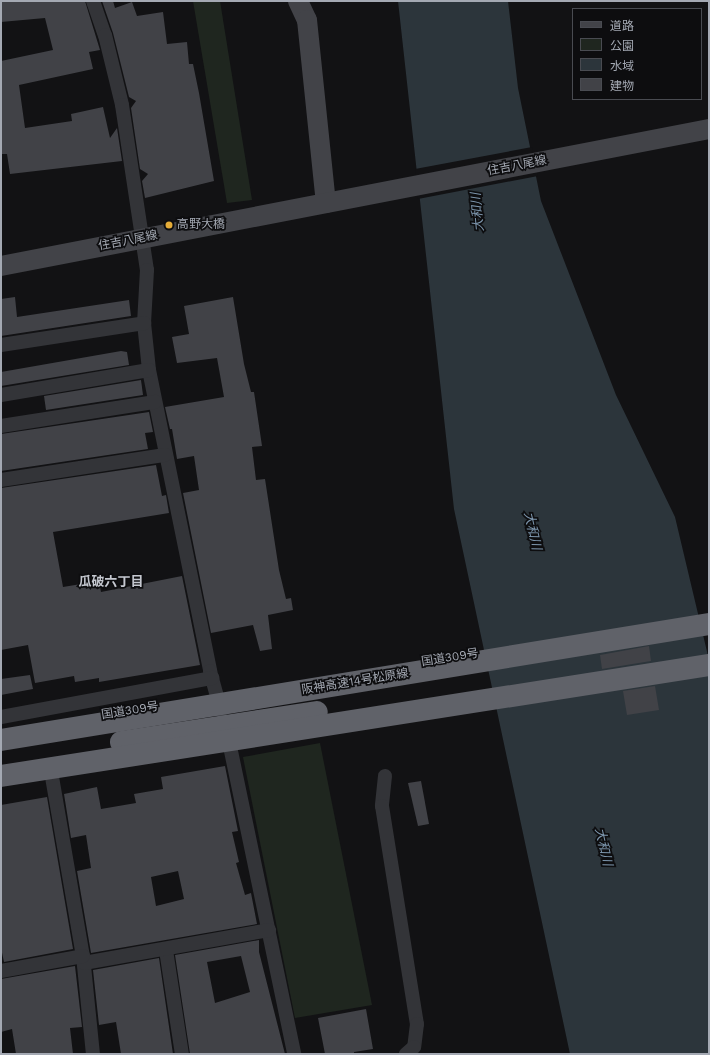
<!DOCTYPE html>
<meta charset="utf-8">
<style>
body{margin:0}
#map{position:relative;width:710px;height:1055px;overflow:hidden;background:#121214;font-family:"Work Sans","Noto Sans JP",sans-serif}
div>[style]{position:absolute}
.green>*{inset:0;background:#1f261f}
.water>*{inset:0;background:#2c353b}
.pier>*{inset:0;background:#121214}
.building>*{inset:0;background:#414247}
.street>*{height:14px;margin:-7px;padding:0 7px;transform-origin:7px;border-radius:7px;background:#333438}
.secondary>*{height:20px;margin:-10px;padding:0 10px;transform-origin:10px;border-radius:10px;background:#424348}
.highway>*{height:22px;margin:-11px;padding:0 11px;transform-origin:11px;border-radius:11px;background:#606269}
.dots>*{width:11px;height:11px;translate:-50% -50%;box-sizing:border-box;border:2px solid #0d0d0f;border-radius:50%}
span{translate:-50% -50%;white-space:nowrap;text-align:center;line-height:1.15;-webkit-text-stroke:3.5px #0d0d0f;paint-order:stroke}
.street-label{font-size:12px;color:#a4a9b3}
.poi-label{font-size:12px;color:#a4a9b3}
.left{translate:0 -50%;text-align:left}
.water-label{font-size:13px;color:#7d96ad;font-style:italic}
.neighbourhood-label{font-size:13px;color:#c5c8d0;font-weight:700}
.frame{position:absolute;inset:0;border:2px solid #a4a9b3;pointer-events:none}
.legend{position:absolute;left:572px;top:8px;width:130px;height:92px;box-sizing:border-box;background:#0d0d0f;border:1px solid #494b51;margin:0;padding:5px 7px;list-style:none;font-size:12px;color:#a4a9b3}
.legend li{display:flex;align-items:center;gap:8px;height:20px}
.legend b{width:20px;border:1px solid #494b51}
</style>
<div id="map">
<div class="green">
<div style="clip-path:polygon(193px 1px,220px 1px,252px 200px,227px 203px)"></div>
<div style="clip-path:polygon(320px 743px,372px 1005px,295px 1018px,243px 757px)"></div>
</div>
<div class="water">
<div style="clip-path:polygon(398px 1px,508px 1px,518px 88px,541px 201px,616px 395px,675px 517px,709px 660px,709px 1054px,570px 1054px,454px 509px)"></div>
</div>
<div class="pier">
<div style="clip-path:polygon(532px 147px,538px 176px,418px 199px,415px 169px)"></div>
</div>
<div class="building">
<div style="clip-path:polygon(1px 1px,85px 1px,100px 50px,89px 52px,93px 69px,19px 85px,25px 128px,72px 121px,71px 114px,103px 107px,110px 138px,117px 128px,122px 161px,10px 174px,7px 154px,1px 154px,1px 61px,53px 50px,45px 18px,1px 22px)"></div>
<div style="clip-path:polygon(102px 1px,113px 1px,115px 8px,132px 2px,137px 16px,163px 12px,167px 44px,187px 42px,189px 64px,193px 64px,199px 93px,214px 181px,145px 198px,142px 181px,148px 174px,140px 169px,131px 108px,136px 101px,129px 97px,113px 33px)"></div>
<div style="clip-path:polygon(15px 297px,17px 317px,129px 300px,131px 316px,1px 336px,1px 299px)"></div>
<div style="clip-path:polygon(233px 297px,244px 364px,251px 392px,254px 392px,262px 446px,252px 447px,256px 480px,265px 479px,279px 570px,286px 599px,291px 598px,293px 610px,268px 615px,272px 649px,260px 651px,253px 625px,211px 633px,183px 493px,199px 490px,194px 456px,177px 459px,172px 429px,170px 429px,165px 407px,224px 397px,217px 358px,177px 363px,172px 337px,189px 334px,184px 306px)"></div>
<div style="clip-path:polygon(121px 351px,127px 352px,129px 365px,1px 386px,1px 372px)"></div>
<div style="clip-path:polygon(141px 380px,143px 395px,46px 410px,44px 396px)"></div>
<div style="clip-path:polygon(149px 412px,153px 432px,145px 433px,148px 449px,1px 471px,1px 434px)"></div>
<div style="clip-path:polygon(156px 465px,162px 496px,166px 495px,169px 513px,53px 532px,63px 587px,99px 581px,101px 592px,182px 576px,200px 665px,99px 682px,99px 678px,75px 682px,74px 676px,35px 683px,28px 645px,1px 650px,1px 488px)"></div>
<div style="clip-path:polygon(649px 646px,651px 661px,602px 669px,600px 655px)"></div>
<div style="clip-path:polygon(30px 675px,33px 689px,1px 695px,1px 679px)"></div>
<div style="clip-path:polygon(655px 686px,659px 710px,627px 715px,623px 691px)"></div>
<div style="clip-path:polygon(evenodd,225px 766px,238px 831px,232px 832px,239px 862px,236px 863px,245px 895px,251px 893px,257px 924px,91px 953px,77px 871px,91px 868px,86px 835px,71px 838px,64px 794px,97px 787px,101px 809px,136px 803px,134px 794px,163px 789px,161px 777px,225px 766px,178px 871px,184px 899px,156px 906px,151px 877px,178px 871px)"></div>
<div style="clip-path:polygon(421px 781px,429px 824px,418px 826px,408px 783px)"></div>
<div style="clip-path:polygon(47px 797px,73px 949px,4px 962px,1px 948px,1px 805px)"></div>
<div style="clip-path:polygon(evenodd,259px 940px,259px 952px,285px 1054px,190px 1054px,175px 955px,259px 940px,241px 956px,250px 992px,215px 1003px,207px 962px,241px 956px)"></div>
<div style="clip-path:polygon(159px 958px,173px 1054px,121px 1054px,116px 1022px,99px 1025px,93px 970px)"></div>
<div style="clip-path:polygon(75px 966px,82px 1027px,70px 1028px,73px 1054px,16px 1054px,12px 1029px,1px 1032px,1px 979px)"></div>
<div style="clip-path:polygon(366px 1009px,373px 1049px,354px 1052px,354px 1054px,325px 1054px,318px 1018px)"></div>
</div>
<div class="street">
<div style="left:93px;top:1px;width:36px;rotate:71deg"></div>
<div style="left:105px;top:35px;width:72px;rotate:76.3deg"></div>
<div style="left:122px;top:105px;width:167px;rotate:81.4deg"></div>
<div style="left:147px;top:270px;width:53px;rotate:93.2deg"></div>
<div style="left:144px;top:323px;width:47px;rotate:83.9deg"></div>
<div style="left:149px;top:370px;width:307px;rotate:78.5deg"></div>
<div style="left:210px;top:671px;width:41px;rotate:74.6deg"></div>
<div style="left:1px;top:345px;width:145px;rotate:-8.7deg"></div>
<div style="left:1px;top:395px;width:150px;rotate:-9.6deg"></div>
<div style="left:1px;top:426px;width:156px;rotate:-8.9deg"></div>
<div style="left:1px;top:480px;width:166px;rotate:-8.7deg"></div>
<div style="left:1px;top:717px;width:215px;rotate:-10.5deg"></div>
<div style="left:227px;top:732px;width:329px;rotate:78.2deg"></div>
<div style="left:385px;top:776px;width:30px;rotate:96deg"></div>
<div style="left:382px;top:806px;width:221px;rotate:80.9deg"></div>
<div style="left:417px;top:1024px;width:23px;rotate:97deg"></div>
<div style="left:414px;top:1047px;width:11px;rotate:139deg"></div>
<div style="left:52px;top:777px;width:182px;rotate:80.2deg"></div>
<div style="left:83px;top:956px;width:99px;rotate:84.2deg"></div>
<div style="left:166px;top:950px;width:105px;rotate:81.3deg"></div>
<div style="left:84px;top:963px;width:188px;rotate:-10.1deg"></div>
<div style="left:1px;top:971px;width:83px;rotate:-10.4deg"></div>
</div>
<div class="secondary">
<div style="left:298px;top:1px;width:21px;rotate:65deg"></div>
<div style="left:307px;top:20px;width:184px;rotate:84.1deg"></div>
<div style="left:1px;top:266px;width:721px;rotate:-10.95deg"></div>
</div>
<div class="highway">
<div style="left:1px;top:740px;width:717px;rotate:-9.3deg"></div>
<div style="left:121px;top:742px;width:198px;rotate:-8.7deg"></div>
<div style="left:1px;top:776px;width:717px;rotate:-8.91deg"></div>
</div>
<div class="dots">
<div style="left:169px;top:225px;background:#e5ac38"></div>
</div>
<div class="street-label">
<span style="left:517px;top:166px;rotate:-11deg">住吉八尾線</span>
<span style="left:128px;top:241px;rotate:-11deg">住吉八尾線</span>
<span style="left:450px;top:658px;rotate:-9deg">国道309号</span>
<span style="left:355px;top:682px;rotate:-9deg">阪神高速14号松原線</span>
<span style="left:130px;top:711px;rotate:-9deg">国道309号</span>
</div>
<div class="poi-label">
<span class="left" style="left:177px;top:225px">高野大橋</span>
</div>
<div class="water-label">
<span style="left:478px;top:212px;rotate:-95deg">大和川</span>
<span style="left:532px;top:531px;rotate:77deg">大和川</span>
<span style="left:603px;top:847px;rotate:77deg">大和川</span>
</div>
<div class="neighbourhood-label">
<span style="left:111px;top:582px">瓜破六丁目</span>
</div>
<div class="frame"></div>
<ul class="legend">
<li><b style="height:5px;background:#424348"></b>道路</li>
<li><b style="height:11px;background:#1f261f"></b>公園</li>
<li><b style="height:11px;background:#2c353b"></b>水域</li>
<li><b style="height:11px;background:#414247"></b>建物</li>
</ul>
</div>
